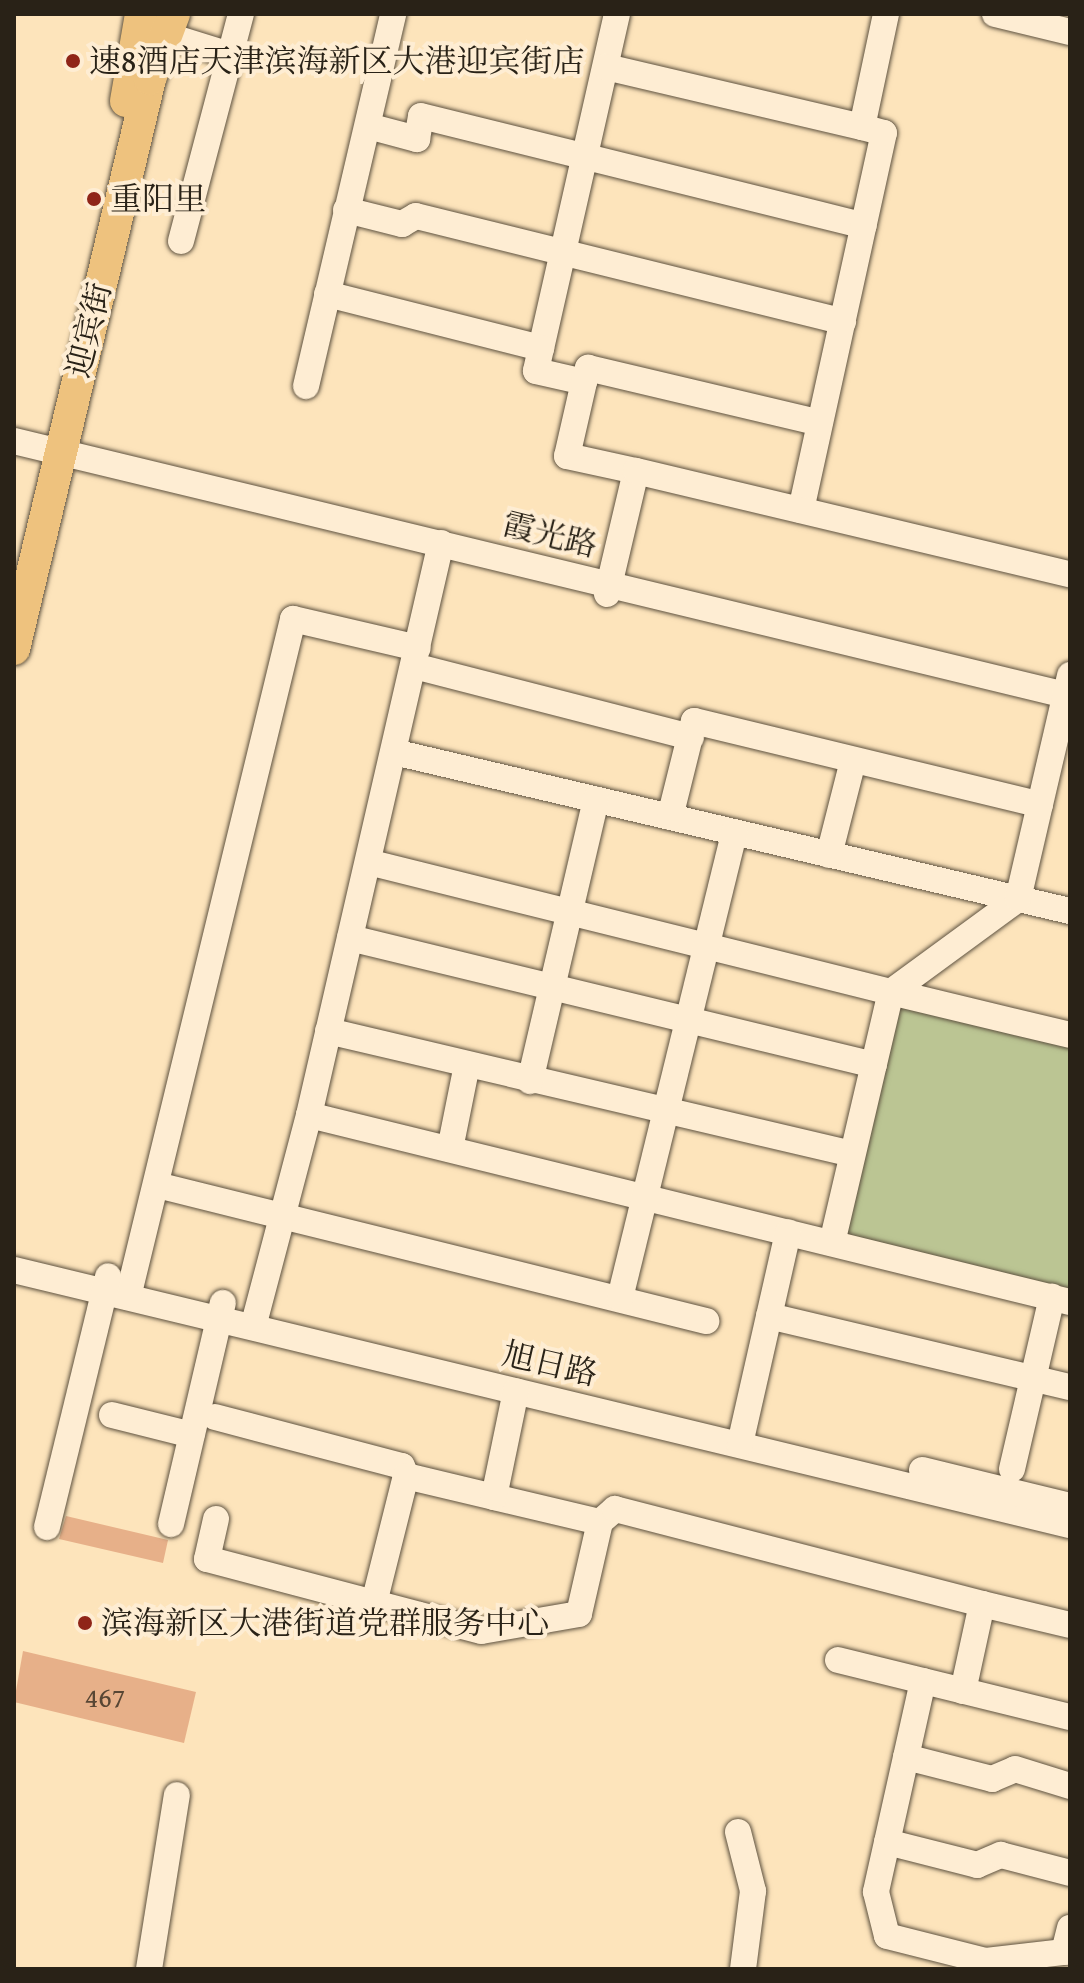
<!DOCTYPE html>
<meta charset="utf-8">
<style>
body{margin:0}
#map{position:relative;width:1084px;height:1983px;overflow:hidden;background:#fde4bb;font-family:"Gentium Book Plus","Noto Serif SC",serif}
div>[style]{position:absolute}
.green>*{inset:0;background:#bbc593}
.building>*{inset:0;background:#e7b089}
.roads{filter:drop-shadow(0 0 2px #5e5240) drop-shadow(0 0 2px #5e5240)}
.minor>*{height:26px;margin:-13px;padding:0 13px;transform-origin:13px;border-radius:13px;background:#feedd3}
.major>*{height:32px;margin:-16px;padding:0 16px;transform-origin:16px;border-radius:16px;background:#eec27e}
.dots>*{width:22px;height:22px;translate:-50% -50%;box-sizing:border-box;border:4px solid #feedd3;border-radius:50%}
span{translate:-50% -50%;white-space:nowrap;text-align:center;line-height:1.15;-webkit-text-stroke:8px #feedd3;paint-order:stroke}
.number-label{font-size:28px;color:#584634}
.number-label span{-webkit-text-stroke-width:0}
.poi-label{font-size:32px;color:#292217}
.left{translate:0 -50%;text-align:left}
.street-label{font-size:32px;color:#292217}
.frame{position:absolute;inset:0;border:16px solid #292217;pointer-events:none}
</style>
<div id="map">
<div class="green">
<div style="clip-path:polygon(898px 1001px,1070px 1044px,1070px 1293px,846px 1235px)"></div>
</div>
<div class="building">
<div style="clip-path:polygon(66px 1516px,168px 1540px,163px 1563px,59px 1539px)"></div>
<div style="clip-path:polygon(23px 1651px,196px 1692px,184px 1743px,14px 1702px)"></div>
</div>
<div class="roads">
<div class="minor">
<div style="left:617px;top:14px;width:366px;rotate:102.8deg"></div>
<div style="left:536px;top:371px;width:49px;rotate:12.9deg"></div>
<div style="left:584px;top:382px;width:76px;rotate:102.9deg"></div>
<div style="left:567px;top:456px;width:71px;rotate:12.3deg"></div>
<div style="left:995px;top:14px;width:77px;rotate:13.5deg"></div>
<div style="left:149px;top:30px;width:85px;rotate:17.2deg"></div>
<div style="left:606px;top:67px;width:263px;rotate:13.2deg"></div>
<div style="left:368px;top:126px;width:51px;rotate:14.9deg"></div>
<div style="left:417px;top:139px;width:23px;rotate:-80deg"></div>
<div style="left:421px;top:116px;width:456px;rotate:13.9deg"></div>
<div style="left:346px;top:210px;width:58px;rotate:14deg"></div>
<div style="left:402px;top:224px;width:16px;rotate:-30deg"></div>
<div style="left:416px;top:216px;width:440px;rotate:13.9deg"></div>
<div style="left:181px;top:241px;width:235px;rotate:-75.2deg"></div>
<div style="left:327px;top:294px;width:221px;rotate:14.2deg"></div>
<div style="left:584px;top:382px;width:15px;rotate:-74deg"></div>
<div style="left:588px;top:368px;width:238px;rotate:13.3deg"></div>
<div style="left:306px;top:386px;width:382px;rotate:-76.8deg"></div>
<div style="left:14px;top:441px;width:1086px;rotate:13.58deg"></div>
<div style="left:801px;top:510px;width:386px;rotate:-77.6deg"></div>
<div style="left:884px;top:133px;width:23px;rotate:-165deg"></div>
<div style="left:862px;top:127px;width:116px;rotate:-78deg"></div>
<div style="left:607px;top:594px;width:126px;rotate:-76.7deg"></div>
<div style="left:636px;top:471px;width:446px;rotate:13.4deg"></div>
<div style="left:414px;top:666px;width:286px;rotate:14.4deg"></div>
<div style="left:394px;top:752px;width:694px;rotate:13.24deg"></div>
<div style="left:670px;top:817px;width:99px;rotate:-76deg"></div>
<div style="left:694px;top:721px;width:356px;rotate:13.6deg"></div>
<div style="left:829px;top:855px;width:97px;rotate:-75.7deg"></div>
<div style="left:368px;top:862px;width:539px;rotate:13.96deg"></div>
<div style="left:891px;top:992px;width:157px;rotate:-36.2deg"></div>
<div style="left:1018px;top:899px;width:230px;rotate:-76.9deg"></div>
<div style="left:350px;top:938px;width:539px;rotate:13.62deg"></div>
<div style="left:328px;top:1031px;width:538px;rotate:13.21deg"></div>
<div style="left:530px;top:1081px;width:289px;rotate:-76.8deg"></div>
<div style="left:309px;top:1115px;width:784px;rotate:13.81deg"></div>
<div style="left:450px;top:1149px;width:86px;rotate:-78.6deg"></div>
<div style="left:157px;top:1185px;width:566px;rotate:13.91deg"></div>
<div style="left:832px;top:1243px;width:258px;rotate:-76.8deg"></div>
<div style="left:891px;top:992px;width:184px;rotate:13.5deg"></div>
<div style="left:14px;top:1270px;width:1086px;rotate:13.58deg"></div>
<div style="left:128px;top:1297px;width:698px;rotate:-76.32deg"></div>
<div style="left:293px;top:619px;width:128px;rotate:13.1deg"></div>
<div style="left:620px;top:1298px;width:479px;rotate:-76.2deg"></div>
<div style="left:769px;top:1316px;width:309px;rotate:13.3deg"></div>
<div style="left:253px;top:1327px;width:219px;rotate:-75.2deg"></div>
<div style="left:309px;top:1115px;width:587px;rotate:-77.01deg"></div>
<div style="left:112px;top:1415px;width:82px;rotate:14deg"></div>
<div style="left:215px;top:1417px;width:193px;rotate:14.7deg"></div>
<div style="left:402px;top:1466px;width:11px;rotate:68deg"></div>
<div style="left:740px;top:1444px;width:217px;rotate:-77.2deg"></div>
<div style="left:1012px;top:1469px;width:177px;rotate:-76.9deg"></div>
<div style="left:922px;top:1470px;width:152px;rotate:13.7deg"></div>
<div style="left:494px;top:1497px;width:109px;rotate:13.3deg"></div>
<div style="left:600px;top:1522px;width:94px;rotate:102.9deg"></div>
<div style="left:579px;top:1614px;width:99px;rotate:170.2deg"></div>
<div style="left:481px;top:1631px;width:111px;rotate:-165.3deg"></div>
<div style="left:374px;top:1603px;width:131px;rotate:-75.9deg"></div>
<div style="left:406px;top:1476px;width:90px;rotate:13.4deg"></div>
<div style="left:494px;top:1497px;width:108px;rotate:-78.3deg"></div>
<div style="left:216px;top:1519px;width:41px;rotate:102.7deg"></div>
<div style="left:207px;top:1559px;width:173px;rotate:14.8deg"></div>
<div style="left:600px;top:1522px;width:20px;rotate:-41deg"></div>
<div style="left:615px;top:1509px;width:379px;rotate:14.5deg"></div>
<div style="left:171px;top:1524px;width:227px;rotate:-76.8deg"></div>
<div style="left:47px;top:1527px;width:258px;rotate:-76.3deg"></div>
<div style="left:838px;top:1660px;width:239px;rotate:13.8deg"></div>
<div style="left:923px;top:1681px;width:216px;rotate:102.6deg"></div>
<div style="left:876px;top:1892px;width:45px;rotate:76deg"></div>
<div style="left:887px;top:1936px;width:102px;rotate:14.2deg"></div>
<div style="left:986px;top:1961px;width:79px;rotate:-6.6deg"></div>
<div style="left:1064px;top:1952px;width:25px;rotate:-76deg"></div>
<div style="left:963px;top:1691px;width:89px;rotate:-77.7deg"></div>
<div style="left:982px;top:1604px;width:90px;rotate:13.4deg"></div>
<div style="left:906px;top:1757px;width:89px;rotate:14.3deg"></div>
<div style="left:992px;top:1779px;width:25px;rotate:-23deg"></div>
<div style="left:1015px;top:1769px;width:58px;rotate:17.2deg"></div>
<div style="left:738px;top:1832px;width:61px;rotate:75.7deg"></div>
<div style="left:753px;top:1891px;width:79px;rotate:97.3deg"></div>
<div style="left:887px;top:1842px;width:93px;rotate:14.3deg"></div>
<div style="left:977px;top:1865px;width:26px;rotate:-23deg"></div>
<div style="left:1001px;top:1855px;width:71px;rotate:14.6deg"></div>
<div style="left:149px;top:1969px;width:176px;rotate:-80.9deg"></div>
</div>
<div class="major">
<div style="left:126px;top:101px;width:88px;rotate:-80.2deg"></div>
<div style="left:14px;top:649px;width:586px;rotate:-76.58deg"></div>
<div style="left:150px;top:79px;width:69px;rotate:-69.7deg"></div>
</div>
</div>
<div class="dots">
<div style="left:73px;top:61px;background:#8f2418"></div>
<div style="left:94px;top:199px;background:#8f2418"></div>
<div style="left:85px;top:1623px;background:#8f2418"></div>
</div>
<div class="number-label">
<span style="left:105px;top:1697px">467</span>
</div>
<div class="poi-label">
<span class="left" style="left:89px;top:61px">速8酒店天津滨海新区大港迎宾街店</span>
<span class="left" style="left:110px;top:199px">重阳里</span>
<span class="left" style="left:101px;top:1623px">滨海新区大港街道党群服务中心</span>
</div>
<div class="street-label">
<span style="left:89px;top:330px;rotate:-76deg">迎宾街</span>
<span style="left:550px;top:535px;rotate:14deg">霞光路</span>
<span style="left:550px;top:1364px;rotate:13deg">旭日路</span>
</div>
<div class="frame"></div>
</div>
